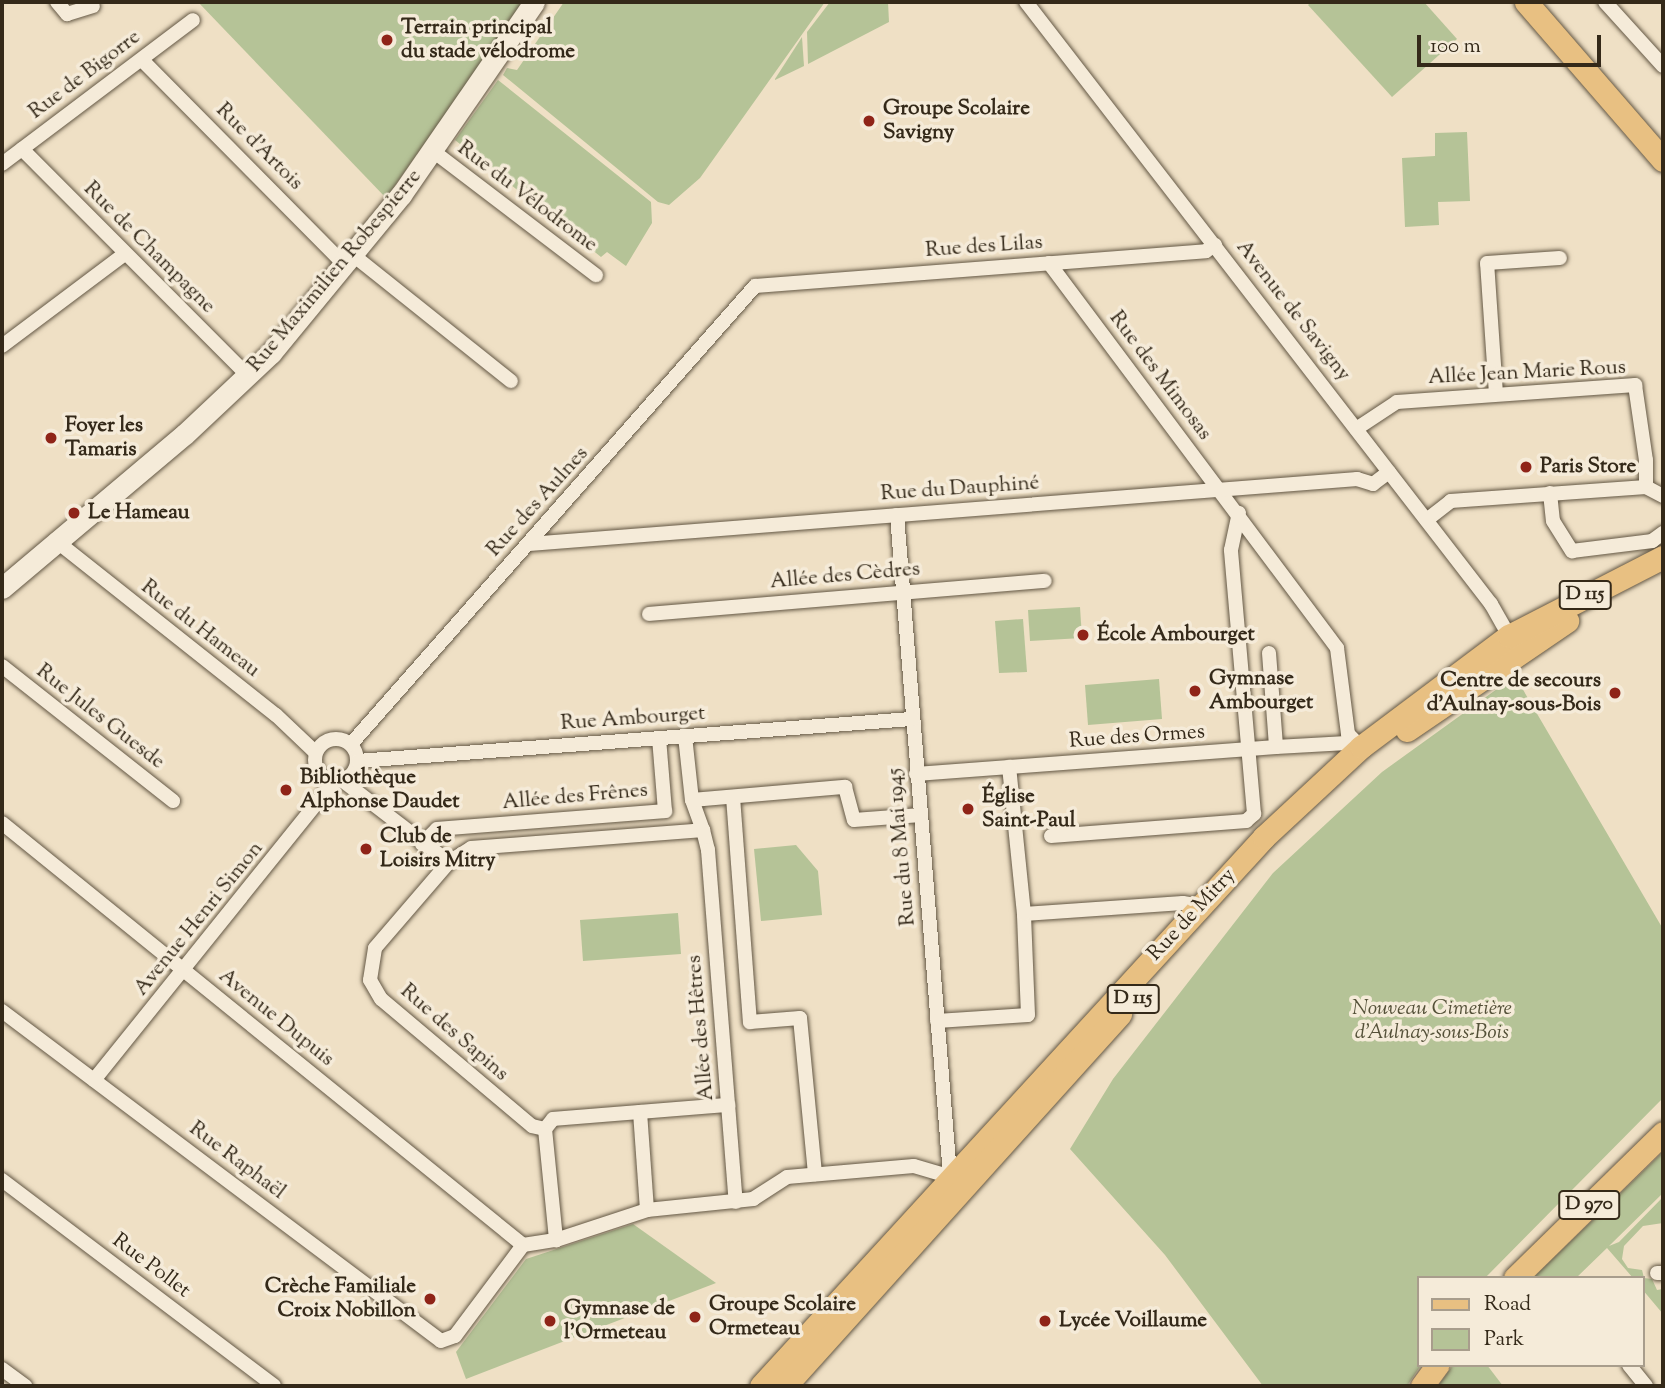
<!DOCTYPE html>
<meta charset="utf-8">
<style>
body{margin:0}
#map{position:relative;width:1665px;height:1388px;overflow:hidden;background:#efe0c5;font-family:"Sorts Mill Goudy",serif}
div>[style]{position:absolute}
.green>*{inset:0;background:#b5c397}
.roads{filter:drop-shadow(0 0 2px #635744) drop-shadow(0 0 2px #635744)}
.street>*{height:14px;margin:-7px;padding:0 7px;transform-origin:7px;border-radius:7px;background:#f5ebd9}
.street>.ring{margin:-7px;padding:0;box-sizing:content-box;background:none;border:14px solid #f5ebd9;border-radius:50%}
.secondary>*{height:21px;margin:-10.5px;padding:0 10.5px;transform-origin:10.5px;border-radius:10.5px;background:#f5ebd9}
.primary>*{height:23px;margin:-11.5px;padding:0 11.5px;transform-origin:11.5px;border-radius:11.5px;background:#e8c082}
.dots>*{width:19px;height:19px;translate:-50% -50%;box-sizing:border-box;border:4px solid #f5ebd9;border-radius:50%}
span{translate:-50% -50%;white-space:nowrap;text-align:center;line-height:1.15;-webkit-text-stroke:7px #f5ebd9;paint-order:stroke}
.shield-label span{padding:2px 5px;background:#f5ebd9;border:2px solid;border-radius:5px;-webkit-text-stroke-width:0}
.shield-label{font-size:19px;color:#342919;font-weight:700}
.poi-label{font-size:21px;color:#342919;font-weight:700}
.left{translate:0 -50%;text-align:left}
.right{translate:-100% -50%;text-align:right}
.street-label{font-size:21px;color:#342919}
.park-label{font-size:21px;color:#545038;font-style:italic}
.frame{position:absolute;inset:0;border:4px solid #342919;pointer-events:none}
.legend{position:absolute;left:1417px;top:1276px;width:228px;height:91px;box-sizing:border-box;background:#f5ebd9;border:2px solid #a89d8c;margin:0;padding:9px 12px;list-style:none;font-size:21px;color:#342919}
.legend li{display:flex;align-items:center;gap:14px;height:35px}
.legend b{width:35px;border:2px solid #a89d8c}
.scale{position:absolute;left:1417px;top:35px;width:184px;height:32px;box-sizing:border-box;border:4px solid #342919;border-top:0;padding-left:9px;font-size:21px;line-height:24px;white-space:nowrap;color:#342919;-webkit-text-stroke:5px #f5ebd9;paint-order:stroke}
</style>
<div id="map">
<div class="green">
<div style="clip-path:polygon(198px 2px,525px 2px,386px 198px)"></div>
<div style="clip-path:polygon(564px 2px,825px 2px,700px 178px,669px 205px,658px 202px,503px 75px,507px 68px,517px 70px)"></div>
<div style="clip-path:polygon(830px 2px,888px 2px,889px 22px,808px 64px,807px 32px)"></div>
<div style="clip-path:polygon(1311px 2px,1424px 2px,1457px 39px,1392px 97px,1308px 5px)"></div>
<div style="clip-path:polygon(802px 37px,804px 66px,775px 80px,775px 79px)"></div>
<div style="clip-path:polygon(498px 80px,651px 202px,652px 223px,626px 266px,607px 252px,601px 257px,455px 140px)"></div>
<div style="clip-path:polygon(1467px 132px,1470px 201px,1438px 202px,1439px 225px,1405px 227px,1402px 158px,1435px 156px,1435px 133px)"></div>
<div style="clip-path:polygon(1080px 607px,1082px 638px,1030px 641px,1028px 610px)"></div>
<div style="clip-path:polygon(1023px 619px,1027px 672px,999px 673px,995px 621px)"></div>
<div style="clip-path:polygon(1515px 676px,1663px 929px,1663px 1098px,1485px 1278px,1418px 1278px,1421px 1365px,1407px 1386px,1263px 1386px,1165px 1255px,1070px 1149px,1113px 1079px,1273px 873px,1382px 772px)"></div>
<div style="clip-path:polygon(1159px 679px,1162px 719px,1088px 725px,1085px 685px)"></div>
<div style="clip-path:polygon(796px 845px,818px 871px,822px 915px,761px 921px,754px 849px)"></div>
<div style="clip-path:polygon(678px 913px,681px 954px,583px 961px,580px 920px)"></div>
<div style="clip-path:polygon(1663px 1152px,1663px 1193px,1609px 1246px,1619px 1242px,1663px 1197px,1663px 1223px,1643px 1226px,1624px 1246px,1622px 1259px,1628px 1268px,1642px 1270px,1644px 1278px,1652px 1279px,1657px 1290px,1663px 1289px,1663px 1314px,1642px 1289px,1642px 1278px,1633px 1278px,1607px 1248px,1576px 1278px,1533px 1278px)"></div>
<div style="clip-path:polygon(633px 1224px,716px 1283px,466px 1379px,456px 1352px,526px 1259px)"></div>
<div style="clip-path:polygon(1453px 1365px,1487px 1365px,1503px 1386px,1438px 1386px)"></div>
</div>
<div class="roads">
<div class="street">
<div style="left:57px;top:2px;width:16px;rotate:50deg"></div>
<div style="left:67px;top:14px;width:27px;rotate:-17deg"></div>
<div style="left:1026px;top:2px;width:761px;rotate:52.32deg"></div>
<div style="left:1491px;top:604px;width:43px;rotate:60.4deg"></div>
<div style="left:1605px;top:2px;width:86px;rotate:47.8deg"></div>
<div style="left:142px;top:60px;width:289px;rotate:45.3deg"></div>
<div style="left:22px;top:149px;width:320px;rotate:45.1deg"></div>
<div style="left:433px;top:151px;width:205px;rotate:37.3deg"></div>
<div style="left:2px;top:164px;width:239px;rotate:-37deg"></div>
<div style="left:353px;top:255px;width:202px;rotate:38.6deg"></div>
<div style="left:1049px;top:263px;width:481px;rotate:53.2deg"></div>
<div style="left:1337px;top:648px;width:87px;rotate:82.7deg"></div>
<div style="left:1348px;top:734px;width:18px;rotate:45deg"></div>
<div style="left:2px;top:346px;width:151px;rotate:-36.9deg"></div>
<div style="left:1496px;top:394px;width:131px;rotate:-93.9deg"></div>
<div style="left:1487px;top:263px;width:73px;rotate:-3.9deg"></div>
<div style="left:1356px;top:429px;width:49px;rotate:-33.4deg"></div>
<div style="left:1397px;top:402px;width:239px;rotate:-4.1deg"></div>
<div style="left:1635px;top:385px;width:76px;rotate:81.7deg"></div>
<div style="left:1646px;top:460px;width:27px;rotate:90deg"></div>
<div style="left:1646px;top:487px;width:196px;rotate:175.9deg"></div>
<div style="left:1451px;top:501px;width:31px;rotate:142deg"></div>
<div style="left:1646px;top:487px;width:19px;rotate:28deg"></div>
<div style="left:1550px;top:493px;width:28px;rotate:84deg"></div>
<div style="left:1553px;top:521px;width:36px;rotate:58deg"></div>
<div style="left:1572px;top:551px;width:81px;rotate:-7.1deg"></div>
<div style="left:1652px;top:541px;width:14px;rotate:-36deg"></div>
<div style="left:897px;top:515px;width:662px;rotate:85.41deg"></div>
<div style="left:55px;top:540px;width:282px;rotate:38.4deg"></div>
<div style="left:276px;top:715px;width:55px;rotate:43.5deg"></div>
<div style="left:529px;top:544px;width:831px;rotate:-4.49deg"></div>
<div style="left:1357px;top:479px;width:17px;rotate:17deg"></div>
<div style="left:1373px;top:484px;width:20px;rotate:-37deg"></div>
<div style="left:649px;top:614px;width:397px;rotate:-4.8deg"></div>
<div style="left:1269px;top:653px;width:94px;rotate:85.7deg"></div>
<div style="left:2px;top:666px;width:218px;rotate:38.3deg"></div>
<div style="left:685px;top:736px;width:64px;rotate:83.8deg"></div>
<div style="left:692px;top:800px;width:32px;rotate:70deg"></div>
<div class="ring" style="left:315px;top:739px;width:28px;height:28px"></div>
<div style="left:351px;top:744px;width:611px;rotate:-48.58deg"></div>
<div style="left:755px;top:286px;width:452px;rotate:-4.4deg"></div>
<div style="left:1206px;top:251px;width:11px;rotate:-34deg"></div>
<div style="left:358px;top:761px;width:556px;rotate:-4.34deg"></div>
<div style="left:916px;top:774px;width:361px;rotate:-4.3deg"></div>
<div style="left:1276px;top:747px;width:71px;rotate:-3.2deg"></div>
<div style="left:1347px;top:743px;width:15px;rotate:16deg"></div>
<div style="left:343px;top:781px;width:133px;rotate:37.4deg"></div>
<div style="left:733px;top:797px;width:226px;rotate:85.7deg"></div>
<div style="left:750px;top:1022px;width:50px;rotate:-4.6deg"></div>
<div style="left:800px;top:1018px;width:157px;rotate:84.5deg"></div>
<div style="left:692px;top:800px;width:154px;rotate:-4.9deg"></div>
<div style="left:845px;top:787px;width:34px;rotate:75deg"></div>
<div style="left:854px;top:820px;width:67px;rotate:-4.3deg"></div>
<div style="left:2px;top:823px;width:670px;rotate:39.01deg"></div>
<div style="left:1051px;top:836px;width:196px;rotate:-4.4deg"></div>
<div style="left:1246px;top:821px;width:11px;rotate:-41deg"></div>
<div style="left:1254px;top:814px;width:265px;rotate:-95deg"></div>
<div style="left:1231px;top:550px;width:38px;rotate:-78deg"></div>
<div style="left:422px;top:844px;width:21px;rotate:-45deg"></div>
<div style="left:437px;top:829px;width:229px;rotate:-4.5deg"></div>
<div style="left:665px;top:811px;width:73px;rotate:-94.7deg"></div>
<div style="left:1024px;top:914px;width:159px;rotate:-4deg"></div>
<div style="left:1183px;top:903px;width:18px;rotate:9deg"></div>
<div style="left:2px;top:1011px;width:549px;rotate:36.93deg"></div>
<div style="left:441px;top:1341px;width:15px;rotate:-20deg"></div>
<div style="left:455px;top:1336px;width:114px;rotate:-53.2deg"></div>
<div style="left:937px;top:1021px;width:91px;rotate:-3.8deg"></div>
<div style="left:1028px;top:1015px;width:101px;rotate:-92.3deg"></div>
<div style="left:1024px;top:914px;width:148px;rotate:-95.8deg"></div>
<div style="left:94px;top:1080px;width:383px;rotate:-51.2deg"></div>
<div style="left:640px;top:1112px;width:98px;rotate:85.9deg"></div>
<div style="left:545px;top:1129px;width:13px;rotate:-167deg"></div>
<div style="left:532px;top:1126px;width:197px;rotate:-139.9deg"></div>
<div style="left:381px;top:999px;width:22px;rotate:-120deg"></div>
<div style="left:370px;top:980px;width:32px;rotate:-81deg"></div>
<div style="left:375px;top:948px;width:113px;rotate:-49.3deg"></div>
<div style="left:449px;top:862px;width:26px;rotate:-32deg"></div>
<div style="left:471px;top:848px;width:233px;rotate:-4.4deg"></div>
<div style="left:703px;top:830px;width:21px;rotate:76deg"></div>
<div style="left:708px;top:850px;width:353px;rotate:85.5deg"></div>
<div style="left:545px;top:1129px;width:13px;rotate:-51deg"></div>
<div style="left:553px;top:1119px;width:176px;rotate:-4.6deg"></div>
<div style="left:545px;top:1129px;width:112px;rotate:84.3deg"></div>
<div style="left:2px;top:1180px;width:341px;rotate:37.1deg"></div>
<div style="left:523px;top:1245px;width:33px;rotate:-9deg"></div>
<div style="left:556px;top:1240px;width:96px;rotate:-18.2deg"></div>
<div style="left:647px;top:1210px;width:107px;rotate:-5.9deg"></div>
<div style="left:753px;top:1199px;width:40px;rotate:-32.9deg"></div>
<div style="left:787px;top:1177px;width:127px;rotate:-5deg"></div>
<div style="left:914px;top:1166px;width:46px;rotate:16.5deg"></div>
<div style="left:1657px;top:1273px;width:6px"></div>
<div style="left:1629px;top:1365px;width:27px;rotate:51deg"></div>
<div style="left:2px;top:1369px;width:29px;rotate:36deg"></div>
</div>
<div class="secondary">
<div style="left:2px;top:588px;width:239px;rotate:-40.1deg"></div>
<div style="left:185px;top:434px;width:118px;rotate:-43.3deg"></div>
<div style="left:271px;top:353px;width:205px;rotate:-50.6deg"></div>
<div style="left:401px;top:195px;width:234px;rotate:-55.4deg"></div>
</div>
<div class="primary">
<div style="left:1526px;top:2px;width:209px;rotate:49.1deg"></div>
<div style="left:1407px;top:730px;width:194px;rotate:-34.3deg"></div>
<div style="left:1515px;top:1278px;width:207px;rotate:-44.4deg"></div>
<div style="left:761px;top:1386px;width:745px;rotate:-47.5deg"></div>
<div style="left:1264px;top:837px;width:132px;rotate:-42.9deg"></div>
<div style="left:1361px;top:747px;width:185px;rotate:-36.9deg"></div>
<div style="left:1509px;top:636px;width:173px;rotate:-27.2deg"></div>
<div style="left:785px;top:1386px;width:501px;rotate:-48deg"></div>
<div style="left:1422px;top:1386px;width:26px;rotate:-54deg"></div>
</div>
</div>
<div class="dots">
<div style="left:387px;top:40px;background:#8f2418"></div>
<div style="left:869px;top:121px;background:#8f2418"></div>
<div style="left:51px;top:438px;background:#8f2418"></div>
<div style="left:1526px;top:467px;background:#8f2418"></div>
<div style="left:74px;top:513px;background:#8f2418"></div>
<div style="left:1083px;top:635px;background:#8f2418"></div>
<div style="left:1195px;top:691px;background:#8f2418"></div>
<div style="left:1615px;top:693px;background:#8f2418"></div>
<div style="left:286px;top:790px;background:#8f2418"></div>
<div style="left:968px;top:809px;background:#8f2418"></div>
<div style="left:366px;top:849px;background:#8f2418"></div>
<div style="left:430px;top:1299px;background:#8f2418"></div>
<div style="left:695px;top:1317px;background:#8f2418"></div>
<div style="left:550px;top:1321px;background:#8f2418"></div>
<div style="left:1045px;top:1321px;background:#8f2418"></div>
</div>
<div class="shield-label">
<span style="left:1585px;top:595px">D 115</span>
<span style="left:1133px;top:999px">D 115</span>
<span style="left:1589px;top:1205px">D 970</span>
</div>
<div class="poi-label">
<span class="left" style="left:401px;top:40px">Terrain principal<br>du stade vélodrome</span>
<span class="left" style="left:883px;top:121px">Groupe Scolaire<br>Savigny</span>
<span class="left" style="left:65px;top:438px">Foyer les<br>Tamaris</span>
<span class="left" style="left:1540px;top:467px">Paris Store</span>
<span class="left" style="left:88px;top:513px">Le Hameau</span>
<span class="left" style="left:1097px;top:635px">École Ambourget</span>
<span class="left" style="left:1209px;top:691px">Gymnase<br>Ambourget</span>
<span class="right" style="left:1601px;top:693px">Centre de secours<br>d'Aulnay-sous-Bois</span>
<span class="left" style="left:300px;top:790px">Bibliothèque<br>Alphonse Daudet</span>
<span class="left" style="left:982px;top:809px">Église<br>Saint-Paul</span>
<span class="left" style="left:380px;top:849px">Club de<br>Loisirs Mitry</span>
<span class="right" style="left:416px;top:1299px">Crèche Familiale<br>Croix Nobillon</span>
<span class="left" style="left:709px;top:1317px">Groupe Scolaire<br>Ormeteau</span>
<span class="left" style="left:564px;top:1321px">Gymnase de<br>l'Ormeteau</span>
<span class="left" style="left:1059px;top:1321px">Lycée Voillaume</span>
</div>
<div class="street-label">
<span style="left:85px;top:75px;rotate:-37deg">Rue de Bigorre</span>
<span style="left:259px;top:147px;rotate:45deg">Rue d'Artois</span>
<span style="left:527px;top:197px;rotate:37deg">Rue du Vélodrome</span>
<span style="left:984px;top:247px;rotate:-4deg">Rue des Lilas</span>
<span style="left:149px;top:248px;rotate:45deg">Rue de Champagne</span>
<span style="left:335px;top:271px;rotate:-50deg">Rue Maximilien Robespierre</span>
<span style="left:1293px;top:311px;rotate:52deg">Avenue de Savigny</span>
<span style="left:1527px;top:373px;rotate:-3deg">Allée Jean Marie Rous</span>
<span style="left:1160px;top:376px;rotate:53deg">Rue des Mimosas</span>
<span style="left:960px;top:489px;rotate:-4deg">Rue du Dauphiné</span>
<span style="left:538px;top:502px;rotate:-48deg">Rue des Aulnes</span>
<span style="left:845px;top:576px;rotate:-5deg">Allée des Cèdres</span>
<span style="left:200px;top:629px;rotate:38deg">Rue du Hameau</span>
<span style="left:100px;top:717px;rotate:38deg">Rue Jules Guesde</span>
<span style="left:633px;top:719px;rotate:-4deg">Rue Ambourget</span>
<span style="left:1137px;top:737px;rotate:-4deg">Rue des Ormes</span>
<span style="left:575px;top:797px;rotate:-5deg">Allée des Frênes</span>
<span style="left:902px;top:847px;rotate:-95deg">Rue du 8 Mai 1945</span>
<span style="left:1192px;top:915px;rotate:-47deg">Rue de Mitry</span>
<span style="left:199px;top:919px;rotate:-51deg">Avenue Henri Simon</span>
<span style="left:276px;top:1018px;rotate:39deg">Avenue Dupuis</span>
<span style="left:701px;top:1028px;rotate:-95deg">Allée des Hêtres</span>
<span style="left:454px;top:1033px;rotate:41deg">Rue des Sapins</span>
<span style="left:237px;top:1161px;rotate:37deg">Rue Raphaël</span>
<span style="left:151px;top:1266px;rotate:37deg">Rue Pollet</span>
</div>
<div class="park-label">
<span style="left:1432px;top:1021px">Nouveau Cimetière<br>d'Aulnay-sous-Bois</span>
</div>
<div class="frame"></div>
<ul class="legend">
<li><b style="height:9px;background:#e8c082"></b>Road</li>
<li><b style="height:19px;background:#b5c397"></b>Park</li>
</ul>
<div class="scale">100 m</div>
</div>
